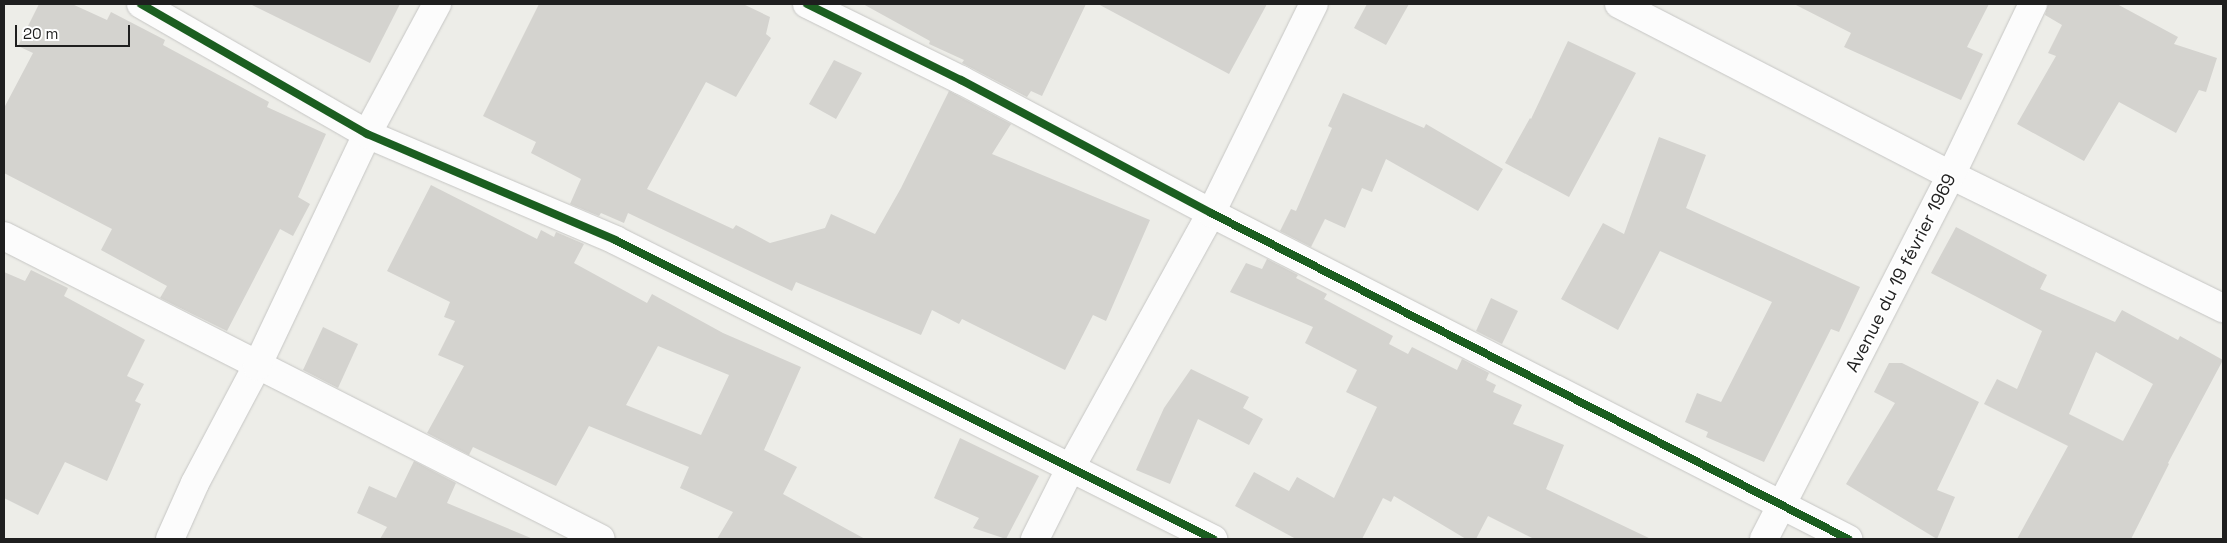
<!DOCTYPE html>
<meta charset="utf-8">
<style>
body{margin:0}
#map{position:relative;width:2227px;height:543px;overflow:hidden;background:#edede8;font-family:"Space Grotesk",sans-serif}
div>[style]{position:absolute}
.building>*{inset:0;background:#d4d3cf}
.roads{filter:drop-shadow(0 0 1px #c6c6c4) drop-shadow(0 0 1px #c6c6c4)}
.minor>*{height:28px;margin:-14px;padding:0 14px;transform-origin:14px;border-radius:14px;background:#fcfcfc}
.cycleway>*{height:8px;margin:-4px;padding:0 4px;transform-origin:4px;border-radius:4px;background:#1b5e20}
span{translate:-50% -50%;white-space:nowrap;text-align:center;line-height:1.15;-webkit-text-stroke:4px #fff;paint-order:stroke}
.street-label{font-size:18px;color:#1f1f1f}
.frame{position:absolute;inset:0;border:5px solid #1f1f1f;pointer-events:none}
.scale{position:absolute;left:15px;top:25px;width:115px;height:22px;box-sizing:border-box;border:2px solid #1f1f1f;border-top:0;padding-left:6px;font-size:15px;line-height:18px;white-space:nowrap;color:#1f1f1f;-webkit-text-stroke:4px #fff;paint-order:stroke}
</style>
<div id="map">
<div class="building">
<div style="clip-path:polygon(39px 4px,72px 4px,107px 20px,111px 12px,165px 40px,163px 45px,269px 102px,267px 107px,326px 134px,298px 197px,310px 204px,293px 236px,280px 229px,227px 331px,160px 298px,167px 286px,101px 250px,112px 229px,4px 173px,4px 108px,33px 53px,18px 46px)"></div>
<div style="clip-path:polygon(250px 4px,400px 4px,370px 63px)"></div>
<div style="clip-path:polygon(539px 4px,743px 4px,770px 17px,766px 34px,771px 38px,736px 97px,706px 82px,647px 189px,733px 229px,736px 225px,770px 243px,825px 228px,831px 214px,875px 234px,901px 188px,949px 91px,1011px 124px,992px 154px,1150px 220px,1106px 321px,1093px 315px,1065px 370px,962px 319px,959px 324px,932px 310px,921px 335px,796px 282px,792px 291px,628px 213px,624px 223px,601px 213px,599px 216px,570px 204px,581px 179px,531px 153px,536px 142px,483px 116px)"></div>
<div style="clip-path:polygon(863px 4px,1086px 4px,1042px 96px,1031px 91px,1027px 97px,962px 63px,964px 60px,929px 44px,930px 41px)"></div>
<div style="clip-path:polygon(1098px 4px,1267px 4px,1229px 74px)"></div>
<div style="clip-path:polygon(1367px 4px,1409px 4px,1386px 45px,1354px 28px)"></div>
<div style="clip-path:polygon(1794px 4px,1989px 4px,1967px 47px,1983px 54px,1961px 100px,1844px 47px,1851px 33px)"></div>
<div style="clip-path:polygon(2048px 4px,2117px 4px,2178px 37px,2174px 44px,2217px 58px,2206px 92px,2199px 90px,2176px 133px,2119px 102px,2084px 161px,2017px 124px,2056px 56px,2048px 53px,2062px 25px,2045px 15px)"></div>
<div style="clip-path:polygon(1568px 41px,1636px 73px,1569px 197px,1505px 163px,1530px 118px,1531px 119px)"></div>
<div style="clip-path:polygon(834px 60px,862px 73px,836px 119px,809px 104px)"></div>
<div style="clip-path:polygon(1343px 93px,1424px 128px,1426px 124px,1503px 169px,1478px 211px,1386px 159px,1372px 192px,1362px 188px,1345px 228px,1325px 219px,1311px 247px,1280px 231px,1291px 209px,1296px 211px,1332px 128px,1328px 126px)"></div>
<div style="clip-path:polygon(1659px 137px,1706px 155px,1686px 208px,1860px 287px,1839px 332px,1831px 329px,1764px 462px,1706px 437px,1708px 432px,1685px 422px,1697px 393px,1721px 402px,1772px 302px,1660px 251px,1618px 330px,1561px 299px,1603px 223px,1624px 234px)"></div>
<div style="clip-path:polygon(evenodd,431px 185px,537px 239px,541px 230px,554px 237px,556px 232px,584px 244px,574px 263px,647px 303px,652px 294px,723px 333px,801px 367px,764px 450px,797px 467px,783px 494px,865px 539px,717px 539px,733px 512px,680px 488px,689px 467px,589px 426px,556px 486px,473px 447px,469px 455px,427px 433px,464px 366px,438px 355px,455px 321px,444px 317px,450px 302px,387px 271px,431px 185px,658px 346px,729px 375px,701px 435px,626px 405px,658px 346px)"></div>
<div style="clip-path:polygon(evenodd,1956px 227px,2047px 275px,2040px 289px,2115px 322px,2122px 310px,2178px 340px,2180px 336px,2223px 360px,2168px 463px,2169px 464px,2131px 539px,2017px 539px,2068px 446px,1984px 404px,1997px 379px,2017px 389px,2042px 331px,1931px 273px,1956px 227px,2096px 352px,2153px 384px,2123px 441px,2069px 414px,2096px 352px)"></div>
<div style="clip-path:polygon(1267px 259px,1298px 275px,1296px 278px,1327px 294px,1324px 299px,1393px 336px,1389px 344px,1408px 354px,1412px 347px,1457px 370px,1462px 359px,1489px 373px,1486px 380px,1496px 385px,1493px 392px,1522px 405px,1513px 424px,1564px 445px,1546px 489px,1651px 539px,1534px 539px,1488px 516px,1476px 539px,1466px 539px,1394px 496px,1391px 502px,1383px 498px,1362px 539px,1296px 539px,1235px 506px,1254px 472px,1289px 491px,1297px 477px,1334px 498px,1377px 407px,1346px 392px,1357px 370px,1305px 343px,1313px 327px,1230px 292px,1246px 263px,1262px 269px)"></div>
<div style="clip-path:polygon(31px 270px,68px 288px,64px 296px,145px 340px,127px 376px,144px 384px,135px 401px,141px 404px,107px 481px,65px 462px,38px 515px,4px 498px,4px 272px,25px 281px)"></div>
<div style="clip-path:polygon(1491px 298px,1518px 311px,1502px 344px,1476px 331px)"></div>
<div style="clip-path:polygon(323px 327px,358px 344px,338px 388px,303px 370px)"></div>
<div style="clip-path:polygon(1889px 363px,1902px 363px,1979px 402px,1937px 490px,1955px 497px,1937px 539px,1846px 484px,1895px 403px,1874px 392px)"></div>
<div style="clip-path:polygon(1191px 369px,1249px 397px,1243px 408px,1263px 419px,1249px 445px,1198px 419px,1170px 484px,1136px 470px,1164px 408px)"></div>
<div style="clip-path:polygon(960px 438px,1039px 476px,1006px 539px,973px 528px,979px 518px,934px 498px)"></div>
<div style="clip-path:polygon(414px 461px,456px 483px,447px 503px,533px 539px,380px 539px,387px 527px,357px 513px,369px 486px,396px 498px)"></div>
</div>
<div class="roads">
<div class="minor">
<div style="left:141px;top:4px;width:261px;rotate:29.9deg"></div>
<div style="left:367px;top:134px;width:270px;rotate:23.1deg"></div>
<div style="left:615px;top:240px;width:669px;rotate:26.57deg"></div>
<div style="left:807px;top:4px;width:172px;rotate:26.3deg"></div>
<div style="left:961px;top:80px;width:283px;rotate:28deg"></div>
<div style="left:1211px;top:213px;width:716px;rotate:27.1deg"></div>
<div style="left:1619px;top:4px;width:373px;rotate:27.3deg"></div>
<div style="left:1951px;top:175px;width:303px;rotate:26.1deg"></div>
<div style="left:4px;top:236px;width:669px;rotate:26.91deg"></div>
<div style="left:170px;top:539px;width:61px;rotate:-65.9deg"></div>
<div style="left:195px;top:483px;width:132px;rotate:-62.1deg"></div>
<div style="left:257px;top:366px;width:257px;rotate:-64.6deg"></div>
<div style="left:367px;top:134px;width:148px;rotate:-61.7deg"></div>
<div style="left:1035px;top:539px;width:80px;rotate:-63.4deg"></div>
<div style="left:1071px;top:467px;width:290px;rotate:-61.1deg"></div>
<div style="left:1211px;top:213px;width:233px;rotate:-63.8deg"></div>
<div style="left:1764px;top:539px;width:409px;rotate:-62.8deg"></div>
<div style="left:1951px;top:175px;width:190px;rotate:-64.4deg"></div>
</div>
</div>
<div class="cycleway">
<div style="left:141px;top:4px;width:261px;rotate:29.9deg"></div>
<div style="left:367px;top:134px;width:270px;rotate:23.1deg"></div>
<div style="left:615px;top:240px;width:669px;rotate:26.57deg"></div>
<div style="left:807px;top:4px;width:172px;rotate:26.3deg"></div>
<div style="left:961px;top:80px;width:283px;rotate:28deg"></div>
<div style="left:1211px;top:213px;width:716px;rotate:27.1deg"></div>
</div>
<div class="street-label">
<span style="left:1901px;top:273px;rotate:-63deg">Avenue du 19 février 1969</span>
</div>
<div class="frame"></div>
<div class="scale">20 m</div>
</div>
